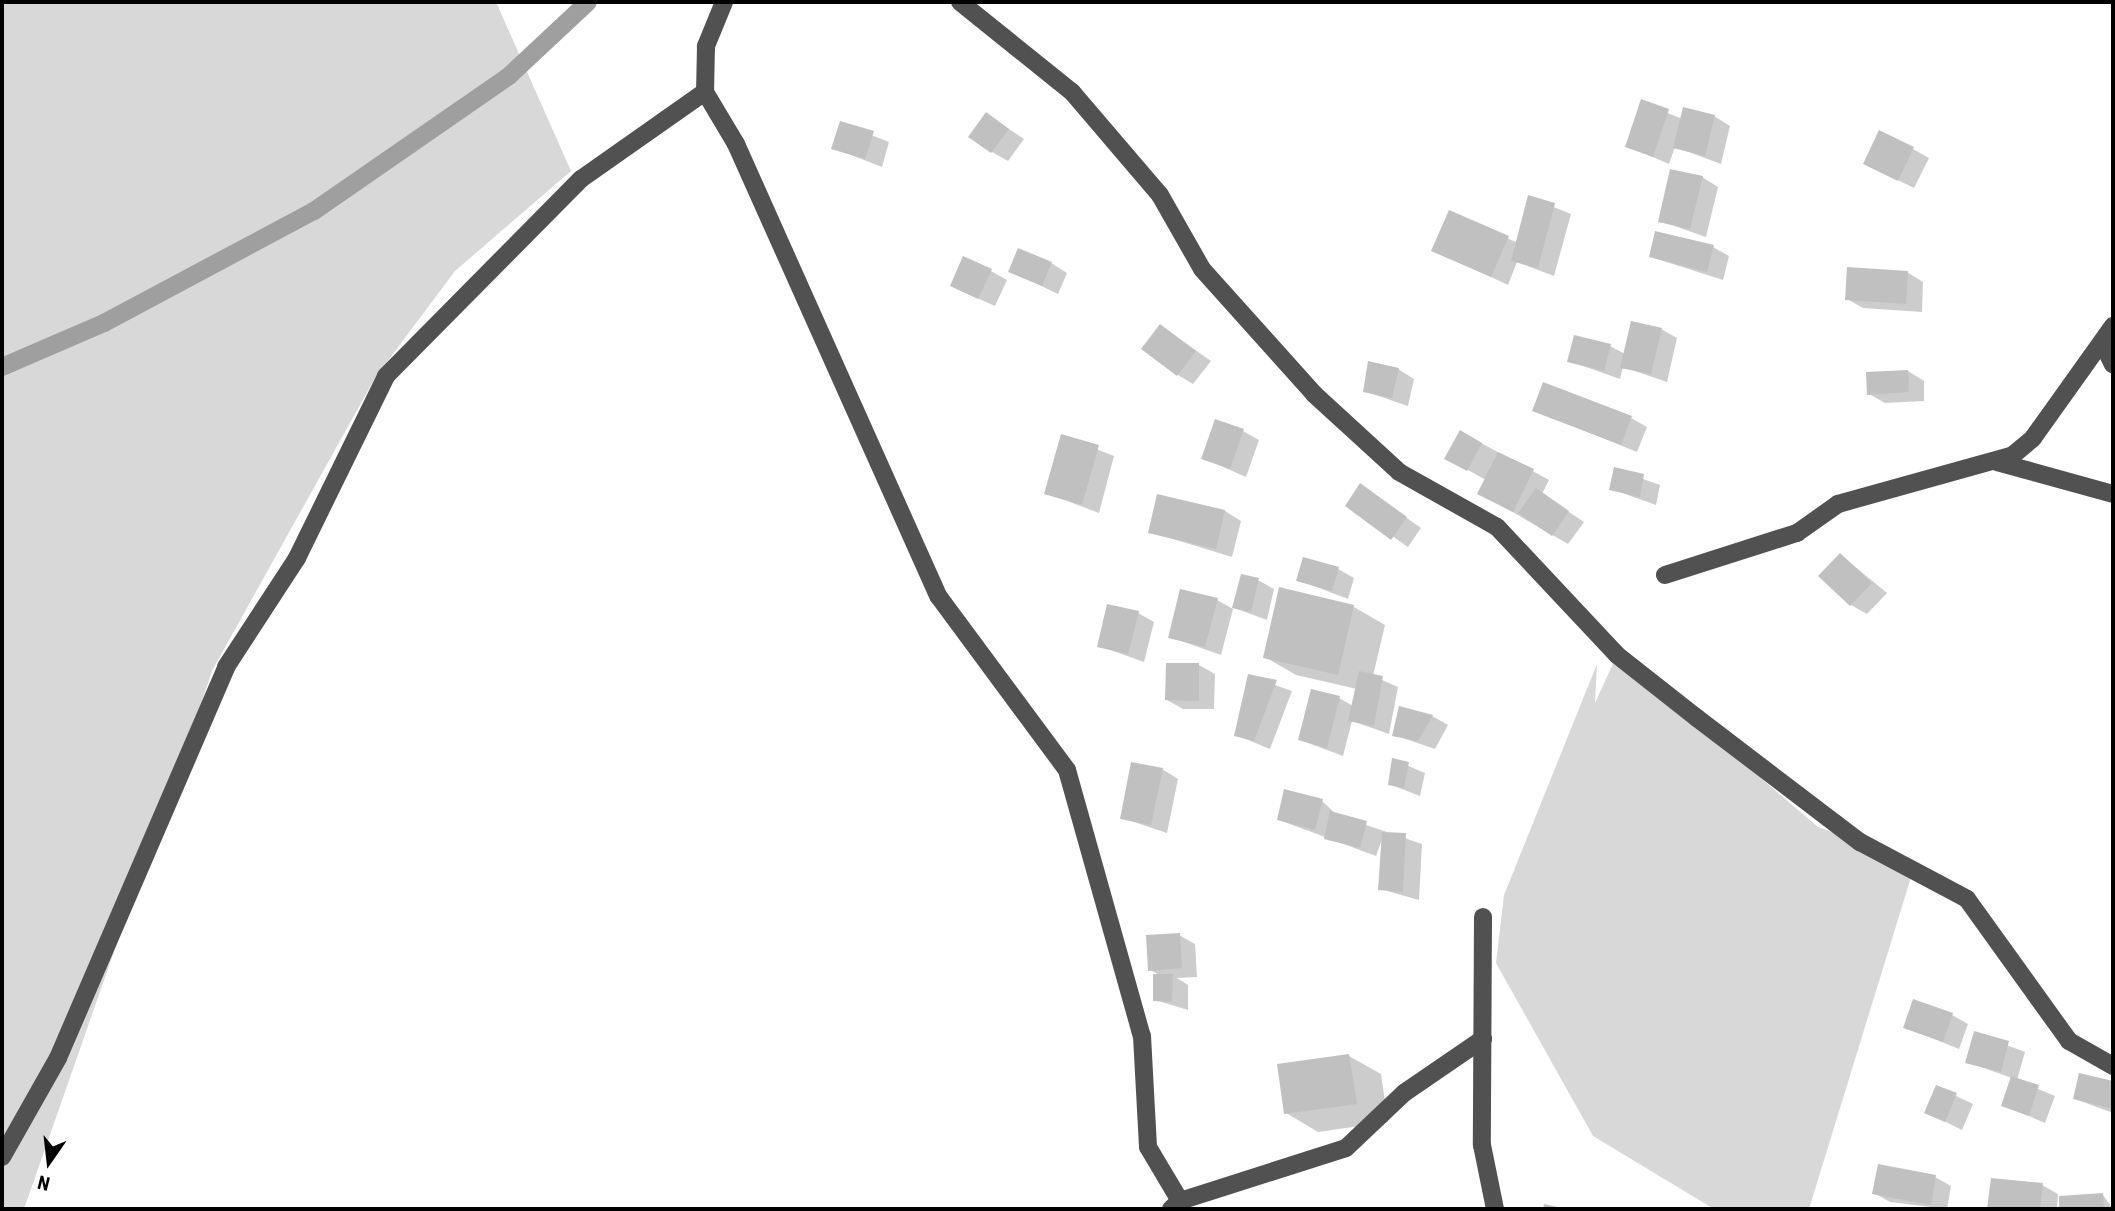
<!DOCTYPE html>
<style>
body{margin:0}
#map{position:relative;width:2115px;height:1211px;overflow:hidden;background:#fff;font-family:"Roboto Condensed",sans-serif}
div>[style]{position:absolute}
.green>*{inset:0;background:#d8d8d8}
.shadow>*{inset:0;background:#0003}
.stream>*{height:18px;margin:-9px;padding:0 9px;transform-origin:9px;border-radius:9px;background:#9f9f9f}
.building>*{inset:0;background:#c0c0c0}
.minor>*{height:18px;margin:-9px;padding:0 9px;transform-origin:9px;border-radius:9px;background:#515151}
span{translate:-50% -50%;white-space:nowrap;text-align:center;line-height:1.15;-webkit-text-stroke:5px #fff;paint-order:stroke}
.frame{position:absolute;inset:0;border:4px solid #000;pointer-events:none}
.north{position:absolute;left:14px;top:1127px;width:70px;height:70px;-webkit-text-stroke:5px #fff;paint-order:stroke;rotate:194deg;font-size:19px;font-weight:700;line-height:28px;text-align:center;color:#000}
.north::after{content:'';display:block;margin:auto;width:24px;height:32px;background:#000;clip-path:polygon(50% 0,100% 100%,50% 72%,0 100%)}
</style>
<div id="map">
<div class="green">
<div style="clip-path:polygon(2px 2px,496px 2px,571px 171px,455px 271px,375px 378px,213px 669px,24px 1209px,2px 1209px)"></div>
<div style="clip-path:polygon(1617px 655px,1818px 827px,1860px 842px,1912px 874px,1809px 1209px,1714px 1209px,1593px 1136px,1496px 963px,1504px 895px,1597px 664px,1595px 703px)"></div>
</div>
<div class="shadow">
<div style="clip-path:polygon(1642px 102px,1682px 119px,1714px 116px,1730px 126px,1721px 164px,1675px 147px,1669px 164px,1627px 146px)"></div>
<div style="clip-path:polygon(986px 114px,1024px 139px,1008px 161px,992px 152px)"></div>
<div style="clip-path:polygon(841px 123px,889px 142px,882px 167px,833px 148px)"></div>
<div style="clip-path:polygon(1913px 149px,1929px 158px,1914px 188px,1865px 164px)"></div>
<div style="clip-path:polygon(1702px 177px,1718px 187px,1706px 237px,1660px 221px)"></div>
<div style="clip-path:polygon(1529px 197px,1571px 214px,1554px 276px,1517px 262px,1508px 285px,1433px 250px,1450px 213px,1518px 243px)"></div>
<div style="clip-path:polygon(1713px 247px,1729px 256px,1723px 280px,1651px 257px)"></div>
<div style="clip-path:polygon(1051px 263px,1067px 273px,1058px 294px,1010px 271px)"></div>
<div style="clip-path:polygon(991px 271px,1007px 280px,995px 306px,968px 294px)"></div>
<div style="clip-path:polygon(1907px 272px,1923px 282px,1922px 312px,1863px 308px,1847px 299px)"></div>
<div style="clip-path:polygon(1161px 326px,1211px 361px,1193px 384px,1178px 375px)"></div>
<div style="clip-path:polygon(1661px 329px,1677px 338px,1667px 382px,1623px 367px,1620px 379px,1569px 361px,1610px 346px,1625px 354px)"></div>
<div style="clip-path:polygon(1398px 369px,1414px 379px,1408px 406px,1364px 391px)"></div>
<div style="clip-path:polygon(1908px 371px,1924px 381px,1924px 401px,1885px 403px,1869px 394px)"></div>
<div style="clip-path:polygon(1534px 410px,1631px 418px,1647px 427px,1637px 452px)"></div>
<div style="clip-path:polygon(1243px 431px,1259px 440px,1246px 477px,1203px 458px)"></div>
<div style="clip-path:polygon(1461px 432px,1549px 480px,1542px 494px,1584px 522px,1568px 544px,1495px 502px,1486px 480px,1446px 458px)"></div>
<div style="clip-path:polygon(1062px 436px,1114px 456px,1099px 513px,1046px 493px)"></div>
<div style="clip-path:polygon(1615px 469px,1660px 485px,1656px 505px,1611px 489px)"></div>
<div style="clip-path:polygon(1360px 485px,1421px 528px,1408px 547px,1347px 505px)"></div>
<div style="clip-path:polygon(1225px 511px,1241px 521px,1232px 557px,1150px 532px)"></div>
<div style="clip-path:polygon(1841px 555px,1887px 593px,1867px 614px,1851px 605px)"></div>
<div style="clip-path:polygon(1338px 569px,1354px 578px,1348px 599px,1298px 580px)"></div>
<div style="clip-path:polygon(1258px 580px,1274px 589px,1267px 620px,1234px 608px)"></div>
<div style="clip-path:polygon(1217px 600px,1233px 609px,1221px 655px,1170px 637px)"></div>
<div style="clip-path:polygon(1354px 607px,1385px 625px,1373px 676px,1398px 687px,1389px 734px,1352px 721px,1343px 756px,1300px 740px,1339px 698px,1353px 706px,1357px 689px,1296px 675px,1265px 657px)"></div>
<div style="clip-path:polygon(1138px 613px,1154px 622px,1144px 662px,1099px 646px)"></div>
<div style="clip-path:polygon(1199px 665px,1215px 674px,1214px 709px,1183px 709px,1167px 700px)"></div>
<div style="clip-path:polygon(1250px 676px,1292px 691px,1270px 749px,1236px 735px)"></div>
<div style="clip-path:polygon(1432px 716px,1448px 725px,1435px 749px,1394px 735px)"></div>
<div style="clip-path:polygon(1394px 760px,1425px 773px,1420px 796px,1389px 784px)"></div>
<div style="clip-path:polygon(1162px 769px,1178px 779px,1167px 833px,1122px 818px)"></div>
<div style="clip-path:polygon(1322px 801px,1337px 815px,1422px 844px,1419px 900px,1380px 889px,1383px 837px,1376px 856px,1279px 820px)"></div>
<div style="clip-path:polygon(1179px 935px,1195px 944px,1197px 977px,1177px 978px,1188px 985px,1188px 1010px,1155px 1000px,1161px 976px,1150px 970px)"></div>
<div style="clip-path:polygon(1952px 1015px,1968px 1024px,1959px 1049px,1905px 1027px)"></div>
<div style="clip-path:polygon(1975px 1033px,2025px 1052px,2017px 1080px,2055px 1096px,2045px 1123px,2003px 1105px,2012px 1078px,1967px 1062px)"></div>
<div style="clip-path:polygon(1349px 1056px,1381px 1074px,1388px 1122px,1318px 1132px,1286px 1113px)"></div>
<div style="clip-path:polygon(2080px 1075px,2113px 1082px,2113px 1113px,2075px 1099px)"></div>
<div style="clip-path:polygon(1937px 1087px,1973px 1104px,1962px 1130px,1926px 1112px)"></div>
<div style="clip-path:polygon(1935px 1177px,1951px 1186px,1947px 1209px,1890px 1202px,1874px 1193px)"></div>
<div style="clip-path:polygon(1992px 1180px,2042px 1185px,2058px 1194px,2057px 1209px,1989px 1209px)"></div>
<div style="clip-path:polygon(2103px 1195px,2113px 1209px,2061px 1209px,2060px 1197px)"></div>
</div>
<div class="stream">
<div style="left:2px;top:367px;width:111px;rotate:-23.3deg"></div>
<div style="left:104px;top:323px;width:238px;rotate:-28.1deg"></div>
<div style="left:314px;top:211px;width:237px;rotate:-34.7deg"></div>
<div style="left:509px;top:76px;width:108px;rotate:-43.1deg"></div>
</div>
<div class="building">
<div style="clip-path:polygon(1641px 99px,1669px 109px,1653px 157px,1625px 147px)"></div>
<div style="clip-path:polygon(1683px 107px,1715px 115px,1705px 156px,1673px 148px)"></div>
<div style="clip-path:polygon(986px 112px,1009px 129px,991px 153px,968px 137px)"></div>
<div style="clip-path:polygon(840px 121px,874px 131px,865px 159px,831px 149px)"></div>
<div style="clip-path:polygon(1879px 130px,1914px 147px,1898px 181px,1863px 164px)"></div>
<div style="clip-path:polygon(1670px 169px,1703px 176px,1690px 229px,1658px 222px)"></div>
<div style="clip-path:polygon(1528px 195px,1555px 203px,1538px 268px,1511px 261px)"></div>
<div style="clip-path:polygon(1449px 210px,1509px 236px,1491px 277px,1431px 251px)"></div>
<div style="clip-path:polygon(1655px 231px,1714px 245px,1707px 272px,1649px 257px)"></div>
<div style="clip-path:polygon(1018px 248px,1052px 262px,1042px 286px,1008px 272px)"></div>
<div style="clip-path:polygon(963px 256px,992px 269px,978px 299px,950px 286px)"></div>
<div style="clip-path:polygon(1847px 267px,1908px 271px,1906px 304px,1845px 300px)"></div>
<div style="clip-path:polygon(1631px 321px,1662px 328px,1651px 374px,1620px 368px)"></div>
<div style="clip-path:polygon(1160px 324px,1196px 351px,1177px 376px,1141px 349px)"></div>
<div style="clip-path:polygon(1574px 335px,1611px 344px,1604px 371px,1567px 362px)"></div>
<div style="clip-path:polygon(1368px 361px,1399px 368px,1392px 398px,1363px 392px)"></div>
<div style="clip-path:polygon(1908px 370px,1909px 392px,1867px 395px,1866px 372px)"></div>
<div style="clip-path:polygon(1543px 382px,1632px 416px,1621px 445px,1532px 411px)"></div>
<div style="clip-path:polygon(1215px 419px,1244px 429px,1230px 469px,1201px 459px)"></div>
<div style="clip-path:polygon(1460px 430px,1482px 443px,1467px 471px,1444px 459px)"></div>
<div style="clip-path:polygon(1061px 434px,1099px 445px,1082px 505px,1044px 494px)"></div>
<div style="clip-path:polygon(1498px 452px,1534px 469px,1513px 512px,1477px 494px)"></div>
<div style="clip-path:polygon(1614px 467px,1644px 474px,1640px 497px,1609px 490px)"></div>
<div style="clip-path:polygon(1360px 483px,1407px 517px,1391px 540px,1345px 506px)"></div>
<div style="clip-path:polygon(1536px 488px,1569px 511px,1552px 536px,1518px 513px)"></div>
<div style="clip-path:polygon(1157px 494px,1225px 510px,1216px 549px,1148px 533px)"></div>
<div style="clip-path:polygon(1840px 553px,1872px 583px,1850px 606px,1818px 576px)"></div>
<div style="clip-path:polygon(1303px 557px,1339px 567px,1332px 591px,1296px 581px)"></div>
<div style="clip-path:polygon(1241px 574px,1259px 578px,1251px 612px,1232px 608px)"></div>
<div style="clip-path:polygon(1279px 587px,1354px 605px,1338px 675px,1263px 658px)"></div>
<div style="clip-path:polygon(1180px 589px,1218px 598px,1205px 647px,1168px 638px)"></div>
<div style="clip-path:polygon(1107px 604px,1139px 611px,1128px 654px,1097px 647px)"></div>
<div style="clip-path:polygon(1166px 663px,1199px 663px,1199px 701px,1165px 700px)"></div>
<div style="clip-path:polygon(1359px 671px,1383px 676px,1374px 726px,1348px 721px)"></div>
<div style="clip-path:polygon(1248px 674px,1277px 680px,1254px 741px,1234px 736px)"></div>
<div style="clip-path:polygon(1311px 689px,1340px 696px,1327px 748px,1298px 740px)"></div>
<div style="clip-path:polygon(1399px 706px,1433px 715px,1418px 741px,1392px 736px)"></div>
<div style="clip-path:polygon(1392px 758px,1409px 762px,1404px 788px,1388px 785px)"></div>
<div style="clip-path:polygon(1131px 762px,1163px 768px,1151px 825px,1120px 819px)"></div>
<div style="clip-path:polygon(1284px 789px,1323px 799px,1315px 830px,1277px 820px)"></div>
<div style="clip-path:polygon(1330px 811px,1367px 821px,1360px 848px,1324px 839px)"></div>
<div style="clip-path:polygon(1382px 832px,1406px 833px,1403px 892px,1378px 890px)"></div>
<div style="clip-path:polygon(1180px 933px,1182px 968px,1148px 971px,1146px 935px)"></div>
<div style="clip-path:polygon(1153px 974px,1173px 974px,1172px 1002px,1153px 1001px)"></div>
<div style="clip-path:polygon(1913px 999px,1953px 1013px,1943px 1042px,1903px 1028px)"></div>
<div style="clip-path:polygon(1974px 1031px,2009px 1041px,2001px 1072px,1965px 1063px)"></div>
<div style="clip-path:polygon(1349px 1054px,1357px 1104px,1284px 1114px,1277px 1064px)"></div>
<div style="clip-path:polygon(2079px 1073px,2113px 1081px,2113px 1109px,2073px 1099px)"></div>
<div style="clip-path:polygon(2011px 1076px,2039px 1085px,2029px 1116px,2001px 1106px)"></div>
<div style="clip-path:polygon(1936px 1085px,1957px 1093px,1945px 1122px,1924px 1113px)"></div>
<div style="clip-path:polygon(1878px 1164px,1936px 1175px,1931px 1205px,1872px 1194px)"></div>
<div style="clip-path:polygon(1991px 1178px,2043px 1183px,2040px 1209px,1987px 1209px)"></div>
<div style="clip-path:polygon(2103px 1193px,2104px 1209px,2059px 1209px,2059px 1196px)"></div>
<div style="clip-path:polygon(1544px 1204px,1562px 1208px,1562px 1209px,1543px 1209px)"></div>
</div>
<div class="minor">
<div style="left:724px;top:2px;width:48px;rotate:112.2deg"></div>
<div style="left:706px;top:46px;width:46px;rotate:91.2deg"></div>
<div style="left:705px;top:92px;width:61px;rotate:59.2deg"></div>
<div style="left:736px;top:144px;width:496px;rotate:65.9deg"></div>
<div style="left:939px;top:597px;width:215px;rotate:53.5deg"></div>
<div style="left:1067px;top:770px;width:276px;rotate:74.3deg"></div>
<div style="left:1142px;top:1036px;width:111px;rotate:86.9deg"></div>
<div style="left:1148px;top:1147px;width:63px;rotate:59.3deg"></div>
<div style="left:960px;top:2px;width:144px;rotate:38.8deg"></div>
<div style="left:1072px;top:92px;width:135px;rotate:49.5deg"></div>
<div style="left:1160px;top:195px;width:85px;rotate:60.4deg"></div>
<div style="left:1202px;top:269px;width:168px;rotate:48.1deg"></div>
<div style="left:1314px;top:394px;width:115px;rotate:42.5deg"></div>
<div style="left:1399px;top:472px;width:112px;rotate:29.3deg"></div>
<div style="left:1497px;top:527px;width:175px;rotate:46.8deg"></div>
<div style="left:1617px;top:655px;width:102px;rotate:38.2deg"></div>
<div style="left:1697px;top:718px;width:205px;rotate:37.3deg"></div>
<div style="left:1860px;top:842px;width:121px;rotate:28deg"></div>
<div style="left:1967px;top:899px;width:175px;rotate:54.3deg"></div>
<div style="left:2069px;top:1041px;width:51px;rotate:29.6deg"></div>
<div style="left:2102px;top:342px;width:25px;rotate:64deg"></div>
<div style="left:1997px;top:462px;width:120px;rotate:15.4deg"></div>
<div style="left:1665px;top:575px;width:139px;rotate:-17.7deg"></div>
<div style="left:1797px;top:533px;width:50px;rotate:-35.3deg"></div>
<div style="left:1838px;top:504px;width:182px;rotate:-15.6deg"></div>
<div style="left:2013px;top:455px;width:26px;rotate:-40deg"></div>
<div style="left:2033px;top:438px;width:138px;rotate:-54.5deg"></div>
<div style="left:1483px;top:917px;width:228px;rotate:90.3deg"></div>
<div style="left:1482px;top:1145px;width:65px;rotate:78.5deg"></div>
<div style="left:2px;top:1157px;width:114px;rotate:-60.5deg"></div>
<div style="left:58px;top:1058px;width:426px;rotate:-66.7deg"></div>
<div style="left:226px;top:667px;width:130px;rotate:-56.9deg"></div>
<div style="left:297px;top:558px;width:203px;rotate:-63.9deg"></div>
<div style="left:386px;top:376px;width:277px;rotate:-45.3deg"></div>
<div style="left:581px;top:179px;width:151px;rotate:-35.1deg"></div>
<div style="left:1171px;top:1209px;width:12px;rotate:-42deg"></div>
<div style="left:1180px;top:1201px;width:174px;rotate:-17.7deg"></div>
<div style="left:1346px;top:1148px;width:80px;rotate:-43.5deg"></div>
<div style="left:1404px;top:1093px;width:96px;rotate:-34.4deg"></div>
</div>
<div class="frame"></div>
<div class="north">N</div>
</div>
